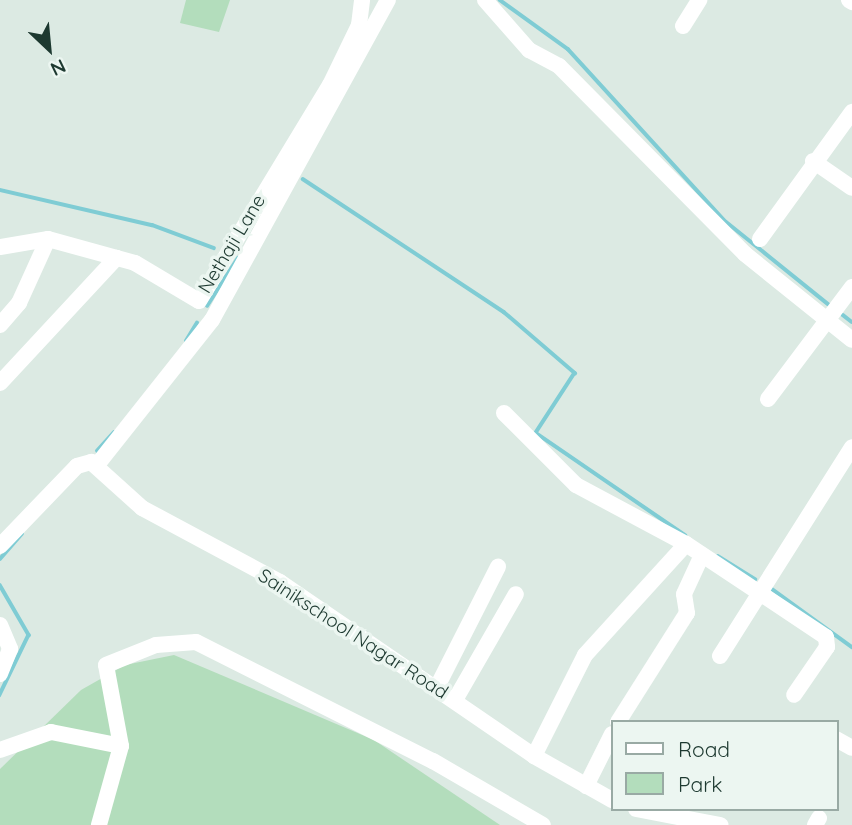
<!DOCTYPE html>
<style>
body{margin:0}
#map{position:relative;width:852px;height:825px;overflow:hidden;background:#dceae3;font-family:Quicksand,sans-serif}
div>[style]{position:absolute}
.green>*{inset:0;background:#b3ddbc}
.stream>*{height:3.5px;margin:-1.75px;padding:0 1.75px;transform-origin:1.75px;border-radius:1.75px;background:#7fccd4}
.minor>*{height:16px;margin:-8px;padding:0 8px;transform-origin:8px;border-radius:8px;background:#fff}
span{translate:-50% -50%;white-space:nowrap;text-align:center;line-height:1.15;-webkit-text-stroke:7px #ecf6f1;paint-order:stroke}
.street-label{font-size:19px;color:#1d3930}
.legend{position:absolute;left:611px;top:720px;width:228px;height:91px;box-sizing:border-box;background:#ecf6f1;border:2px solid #99aaa4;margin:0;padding:9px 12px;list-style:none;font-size:21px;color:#1d3930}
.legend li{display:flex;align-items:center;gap:14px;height:35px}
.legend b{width:35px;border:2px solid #99aaa4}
.north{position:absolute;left:14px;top:14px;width:70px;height:70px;-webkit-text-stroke:5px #ecf6f1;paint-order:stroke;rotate:154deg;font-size:19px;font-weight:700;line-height:28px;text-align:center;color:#1d3930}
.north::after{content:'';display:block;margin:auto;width:24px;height:32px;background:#1d3930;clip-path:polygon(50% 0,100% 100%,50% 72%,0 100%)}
</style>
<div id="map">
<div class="green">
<div style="clip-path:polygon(186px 0,230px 0,219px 32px,180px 23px)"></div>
<div style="clip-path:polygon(174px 655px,374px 740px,500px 825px,0 825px,0 769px,81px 690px,125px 665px)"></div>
</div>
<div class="stream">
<div style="left:500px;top:0;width:84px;rotate:35.8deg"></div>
<div style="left:568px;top:49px;width:231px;rotate:47.6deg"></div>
<div style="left:724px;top:220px;width:134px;rotate:38.9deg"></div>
<div style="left:303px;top:179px;width:241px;rotate:33.5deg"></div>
<div style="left:504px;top:312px;width:94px;rotate:40.7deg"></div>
<div style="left:575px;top:373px;width:72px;rotate:123deg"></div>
<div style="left:536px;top:433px;width:181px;rotate:34.4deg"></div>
<div style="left:0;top:190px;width:156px;rotate:13deg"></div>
<div style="left:152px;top:225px;width:66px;rotate:20.4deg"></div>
<div style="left:207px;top:306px;width:57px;rotate:-57.1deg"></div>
<div style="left:843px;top:315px;width:11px;rotate:38deg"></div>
<div style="left:186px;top:341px;width:21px;rotate:-59deg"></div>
<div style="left:97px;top:451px;width:25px;rotate:-48deg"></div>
<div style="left:718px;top:556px;width:44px;rotate:31.9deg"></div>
<div style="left:0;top:559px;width:33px;rotate:-49deg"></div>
<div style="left:0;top:585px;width:58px;rotate:59.9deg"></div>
<div style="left:29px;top:635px;width:67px;rotate:115.8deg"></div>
<div style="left:772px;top:589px;width:99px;rotate:35.9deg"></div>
</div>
<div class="minor">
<div style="left:485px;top:0;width:67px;rotate:48.7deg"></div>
<div style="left:529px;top:50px;width:34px;rotate:28deg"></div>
<div style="left:559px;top:66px;width:264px;rotate:45.3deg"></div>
<div style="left:745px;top:254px;width:137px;rotate:38.8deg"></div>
<div style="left:849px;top:0;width:4px;rotate:34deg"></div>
<div style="left:683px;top:26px;width:31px;rotate:-58deg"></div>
<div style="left:813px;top:161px;width:47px;rotate:34.7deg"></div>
<div style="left:760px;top:239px;width:157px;rotate:-54.1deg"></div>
<div style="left:0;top:247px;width:49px;rotate:-9.5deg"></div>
<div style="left:48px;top:239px;width:90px;rotate:15.4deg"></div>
<div style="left:135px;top:263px;width:74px;rotate:30.7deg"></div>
<div style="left:199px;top:301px;width:253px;rotate:-58.8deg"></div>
<div style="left:330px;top:85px;width:67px;rotate:-64.2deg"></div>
<div style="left:359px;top:25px;width:25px;rotate:-83deg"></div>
<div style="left:0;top:325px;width:29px;rotate:-49deg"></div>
<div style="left:19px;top:303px;width:70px;rotate:-65.6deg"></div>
<div style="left:0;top:383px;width:171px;rotate:-47.1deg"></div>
<div style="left:768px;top:399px;width:140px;rotate:-53.1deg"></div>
<div style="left:504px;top:413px;width:102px;rotate:45deg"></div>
<div style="left:576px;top:485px;width:125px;rotate:28.2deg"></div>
<div style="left:686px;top:544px;width:168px;rotate:33.6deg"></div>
<div style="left:826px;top:637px;width:10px;rotate:84deg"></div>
<div style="left:827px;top:647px;width:58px;rotate:124.5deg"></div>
<div style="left:97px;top:465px;width:185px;rotate:-51.6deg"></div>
<div style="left:212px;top:320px;width:365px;rotate:-61.2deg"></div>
<div style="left:0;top:546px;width:111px;rotate:-46.1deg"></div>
<div style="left:77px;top:466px;width:15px;rotate:-16deg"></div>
<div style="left:91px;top:462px;width:69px;rotate:42deg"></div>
<div style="left:142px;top:508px;width:157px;rotate:28.2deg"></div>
<div style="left:280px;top:582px;width:308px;rotate:34.4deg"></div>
<div style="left:534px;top:756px;width:90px;rotate:29.4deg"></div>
<div style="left:0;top:625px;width:26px;rotate:67deg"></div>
<div style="left:10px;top:649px;width:27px;rotate:112deg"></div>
<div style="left:720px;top:656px;width:247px;rotate:-57.7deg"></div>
<div style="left:437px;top:687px;width:135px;rotate:-63.1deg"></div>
<div style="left:455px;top:700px;width:122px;rotate:-60.1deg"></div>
<div style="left:618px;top:722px;width:129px;rotate:-57.7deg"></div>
<div style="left:687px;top:613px;width:19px;rotate:-99deg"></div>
<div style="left:684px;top:594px;width:43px;rotate:-65.2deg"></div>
<div style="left:836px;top:739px;width:18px;rotate:29deg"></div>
<div style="left:121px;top:746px;width:82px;rotate:-100.5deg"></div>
<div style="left:106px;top:665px;width:54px;rotate:-21.8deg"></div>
<div style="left:156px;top:645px;width:40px;rotate:-4.3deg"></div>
<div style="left:196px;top:642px;width:265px;rotate:26.7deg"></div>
<div style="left:433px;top:761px;width:127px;rotate:30.2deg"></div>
<div style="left:0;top:750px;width:54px;rotate:-19.4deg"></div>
<div style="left:51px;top:732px;width:71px;rotate:11.3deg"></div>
<div style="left:121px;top:746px;width:82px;rotate:105.6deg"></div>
<div style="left:534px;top:756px;width:113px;rotate:-63.2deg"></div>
<div style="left:585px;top:655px;width:150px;rotate:-47.7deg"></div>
<div style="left:586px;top:786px;width:58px;rotate:-63.4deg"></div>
<div style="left:636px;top:809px;width:86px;rotate:10.8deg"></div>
<div style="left:815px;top:825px;width:8px;rotate:-60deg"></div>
</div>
<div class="street-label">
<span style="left:232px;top:244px;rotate:-59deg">Nethaji Lane</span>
<span style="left:353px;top:634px;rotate:33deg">Sainikschool Nagar Road</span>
</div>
<ul class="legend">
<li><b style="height:9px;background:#fff"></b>Road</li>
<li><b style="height:19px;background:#b3ddbc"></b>Park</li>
</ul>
<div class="north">N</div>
</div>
